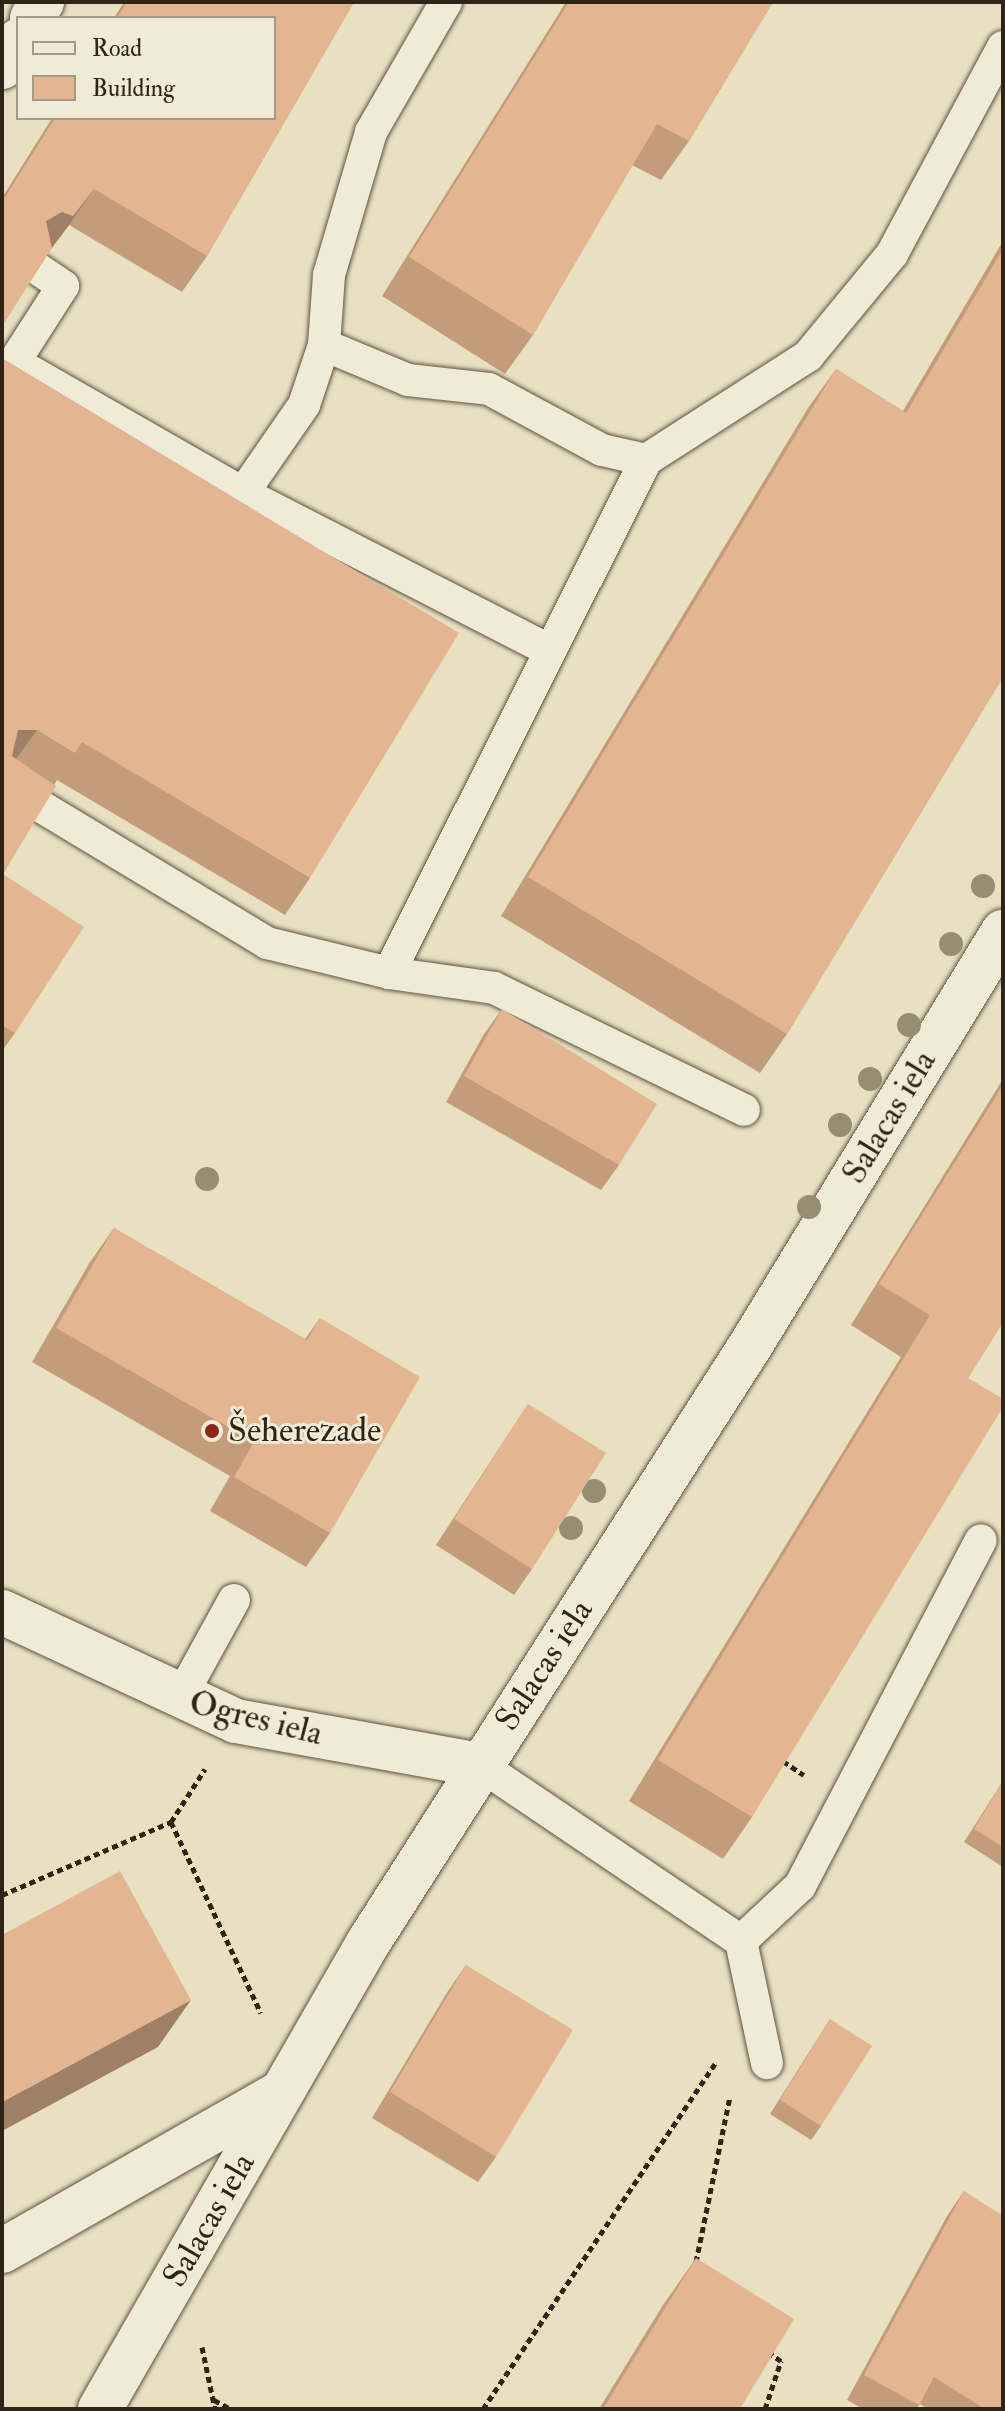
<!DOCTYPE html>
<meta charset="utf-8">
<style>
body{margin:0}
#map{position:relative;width:1005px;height:2411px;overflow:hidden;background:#e8e0c0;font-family:"IM FELL Double Pica",serif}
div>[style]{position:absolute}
.path>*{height:5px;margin-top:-2.5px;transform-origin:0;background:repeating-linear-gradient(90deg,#302418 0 6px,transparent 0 10px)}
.roads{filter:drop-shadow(0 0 2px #5e5342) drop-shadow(0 0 2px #5e5342)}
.service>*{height:32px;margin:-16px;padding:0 16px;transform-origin:16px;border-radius:16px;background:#f0ebd6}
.minor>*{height:44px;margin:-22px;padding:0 22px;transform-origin:22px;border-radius:22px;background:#f0ebd6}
.trees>*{width:24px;height:24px;margin:-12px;border-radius:50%;background:#968e74}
.wall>*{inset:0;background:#c39c7c}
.shaded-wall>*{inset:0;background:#9f7f65}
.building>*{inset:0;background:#e3b590}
.dots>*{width:22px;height:22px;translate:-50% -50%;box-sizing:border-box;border:4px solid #f0ebd6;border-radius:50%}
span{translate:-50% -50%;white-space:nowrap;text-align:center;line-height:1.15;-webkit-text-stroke:6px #f0ebd6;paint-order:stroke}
.street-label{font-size:34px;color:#302418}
.poi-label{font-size:34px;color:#302418}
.left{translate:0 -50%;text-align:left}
.frame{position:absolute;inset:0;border:4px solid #302418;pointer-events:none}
.legend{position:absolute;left:16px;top:16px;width:260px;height:104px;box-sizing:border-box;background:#f0ebd6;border:2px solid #a39b8a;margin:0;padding:10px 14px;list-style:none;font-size:24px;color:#302418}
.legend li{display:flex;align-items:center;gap:16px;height:40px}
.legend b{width:40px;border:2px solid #a39b8a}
</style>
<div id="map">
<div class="path">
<div style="left:783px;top:1761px;width:25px;rotate:34deg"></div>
<div style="left:171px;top:1822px;width:211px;rotate:64.8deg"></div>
<div style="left:2px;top:1895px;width:184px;rotate:-23.4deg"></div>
<div style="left:171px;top:1822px;width:63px;rotate:-57.3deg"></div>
<div style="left:696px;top:2262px;width:169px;rotate:-78.4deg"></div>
<div style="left:202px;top:2347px;width:63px;rotate:78.2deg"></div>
<div style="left:214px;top:2400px;width:19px;rotate:28deg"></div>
<div style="left:483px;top:2409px;width:416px;rotate:-56.1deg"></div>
<div style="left:765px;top:2409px;width:51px;rotate:-71.6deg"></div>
<div style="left:781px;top:2361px;width:16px;rotate:-145deg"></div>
</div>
<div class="roads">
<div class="service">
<div style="left:324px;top:345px;width:91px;rotate:22.6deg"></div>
<div style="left:408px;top:380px;width:81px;rotate:6.3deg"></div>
<div style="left:489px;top:389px;width:128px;rotate:28.4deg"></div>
<div style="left:602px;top:450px;width:45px;rotate:12.8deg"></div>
<div style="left:14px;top:362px;width:264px;rotate:29.8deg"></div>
<div style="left:243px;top:493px;width:343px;rotate:27.2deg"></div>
<div style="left:2px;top:381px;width:113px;rotate:-57.3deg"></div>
<div style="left:63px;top:286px;width:32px;rotate:-146deg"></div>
<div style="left:243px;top:493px;width:107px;rotate:-55.3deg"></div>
<div style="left:304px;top:405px;width:63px;rotate:-71.6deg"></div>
<div style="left:324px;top:345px;width:70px;rotate:-85.9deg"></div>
<div style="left:329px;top:275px;width:149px;rotate:-73.6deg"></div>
<div style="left:371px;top:132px;width:150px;rotate:-60deg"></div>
<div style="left:2px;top:783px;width:310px;rotate:31.1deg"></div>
<div style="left:267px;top:943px;width:126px;rotate:13.8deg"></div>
<div style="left:389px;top:973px;width:106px;rotate:8.1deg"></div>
<div style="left:494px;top:988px;width:278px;rotate:26deg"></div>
<div style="left:389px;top:973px;width:574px;rotate:-63.39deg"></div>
<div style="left:646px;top:460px;width:193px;rotate:-32.7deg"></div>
<div style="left:808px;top:356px;width:132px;rotate:-50.5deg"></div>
<div style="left:892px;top:254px;width:235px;rotate:-61.8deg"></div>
<div style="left:179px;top:1700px;width:114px;rotate:-61.2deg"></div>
<div style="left:480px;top:1765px;width:315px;rotate:34deg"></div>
<div style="left:741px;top:1941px;width:81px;rotate:-43deg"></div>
<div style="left:800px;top:1886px;width:390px;rotate:-62.4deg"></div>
<div style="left:741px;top:1941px;width:125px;rotate:78deg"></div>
</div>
<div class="minor">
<div style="left:32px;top:18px;width:19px;rotate:-58deg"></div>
<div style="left:2px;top:67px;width:31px;rotate:-58deg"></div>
<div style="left:2px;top:1612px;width:258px;rotate:25deg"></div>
<div style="left:236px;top:1721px;width:248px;rotate:10.2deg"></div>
<div style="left:2px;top:2251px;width:322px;rotate:-29.6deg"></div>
<div style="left:100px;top:2409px;width:538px;rotate:-60.1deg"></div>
<div style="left:368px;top:1943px;width:712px;rotate:-57.38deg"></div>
<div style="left:752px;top:1343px;width:482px;rotate:-58.6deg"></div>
</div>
</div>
<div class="trees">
<div style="left:983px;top:886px"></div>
<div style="left:951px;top:944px"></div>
<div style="left:909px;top:1025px"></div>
<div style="left:870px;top:1079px"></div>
<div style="left:840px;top:1125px"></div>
<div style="left:207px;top:1179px"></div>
<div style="left:809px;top:1207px"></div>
<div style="left:594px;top:1491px"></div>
<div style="left:571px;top:1528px"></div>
</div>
<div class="wall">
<div style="clip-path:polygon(124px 2px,354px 2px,207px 256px,182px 292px,69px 225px,50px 250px,2px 326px,2px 198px,52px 118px,274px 118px,274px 18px,114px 18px)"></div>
<div style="clip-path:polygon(566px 2px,773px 2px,689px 141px,661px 180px,632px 165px,533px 335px,505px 374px,382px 296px)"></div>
<div style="clip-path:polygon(1003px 241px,1003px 677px,787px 1034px,760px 1073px,501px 916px,808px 408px,836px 369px,903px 411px)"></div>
<div style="clip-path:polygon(2px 358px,310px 878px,285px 915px,57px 780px,3px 874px,15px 1033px,2px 1051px)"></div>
<div style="clip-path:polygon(502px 1009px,619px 1165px,601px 1190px,446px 1102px,484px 1034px)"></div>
<div style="clip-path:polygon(1003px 1079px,1003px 1322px,968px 1378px,752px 1817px,723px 1859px,629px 1801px,901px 1357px,851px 1325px)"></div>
<div style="clip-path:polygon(114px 1228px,305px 1339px,320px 1318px,330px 1533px,306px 1567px,210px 1511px,230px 1476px,32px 1362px,90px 1262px)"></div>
<div style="clip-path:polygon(528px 1404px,532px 1569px,514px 1595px,436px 1545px)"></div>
<div style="clip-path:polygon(1003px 1781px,1003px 1867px,964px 1842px)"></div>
<div style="clip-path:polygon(466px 1965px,496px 2157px,478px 2182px,372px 2118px,448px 1991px)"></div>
<div style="clip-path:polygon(830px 2019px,821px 2126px,811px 2140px,770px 2114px)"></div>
<div style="clip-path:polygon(964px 2191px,1003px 2409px,928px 2409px,920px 2404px,916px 2409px,863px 2409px,847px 2400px,947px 2216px)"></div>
<div style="clip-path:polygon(696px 2258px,740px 2409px,599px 2409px,663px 2305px)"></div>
</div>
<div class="shaded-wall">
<div style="clip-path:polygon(94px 189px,69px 225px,48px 253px,46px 221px)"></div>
<div style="clip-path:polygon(18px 730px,37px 730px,11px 766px,2px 767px)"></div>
<div style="clip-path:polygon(191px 2000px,158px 2047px,2px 2131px,2px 2102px)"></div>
</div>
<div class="building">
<div style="clip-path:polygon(127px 2px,354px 2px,207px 256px,94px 189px,73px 216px,62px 212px,46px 221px,52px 248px,2px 326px,2px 202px,55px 118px,274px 118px,274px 18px,117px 18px)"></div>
<div style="clip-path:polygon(569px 2px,773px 2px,689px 141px,657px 124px,533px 335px,409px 257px)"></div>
<div style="clip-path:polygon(1003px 249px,1003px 677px,787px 1034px,528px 877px,836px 369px,906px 413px)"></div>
<div style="clip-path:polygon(2px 358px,459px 633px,310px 878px,82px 742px,75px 753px,37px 730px,18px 730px,12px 756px,56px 786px,3px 874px,84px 927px,15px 1033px,2px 1025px)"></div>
<div style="clip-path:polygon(502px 1009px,657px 1104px,619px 1165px,464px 1076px)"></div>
<div style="clip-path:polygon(1003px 1085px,1003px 1322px,968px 1378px,1003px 1399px,1003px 1407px,752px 1817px,658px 1760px,930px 1315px,879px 1284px)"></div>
<div style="clip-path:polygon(114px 1228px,307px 1340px,320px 1318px,420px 1377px,330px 1533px,234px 1477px,254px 1442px,56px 1328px)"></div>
<div style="clip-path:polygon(528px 1404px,606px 1453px,532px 1569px,454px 1519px)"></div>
<div style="clip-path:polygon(1003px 1781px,1003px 1847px,974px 1829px)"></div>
<div style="clip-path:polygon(120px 1871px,191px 2000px,2px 2102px,2px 1935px)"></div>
<div style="clip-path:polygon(466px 1965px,573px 2030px,496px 2157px,390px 2092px)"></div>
<div style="clip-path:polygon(830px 2019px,872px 2046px,821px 2126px,780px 2100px)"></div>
<div style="clip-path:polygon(964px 2191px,1003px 2216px,1003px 2409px,985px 2409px,934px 2377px,919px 2405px,864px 2375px)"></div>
<div style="clip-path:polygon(696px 2258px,794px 2319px,740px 2409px,603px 2409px)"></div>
</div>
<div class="dots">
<div style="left:212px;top:1431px;background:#8f2418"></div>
</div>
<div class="street-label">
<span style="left:889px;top:1117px;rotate:-59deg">Salacas iela</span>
<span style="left:544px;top:1665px;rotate:-57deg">Salacas iela</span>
<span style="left:256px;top:1718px;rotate:14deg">Ogres iela</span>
<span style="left:209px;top:2220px;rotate:-60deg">Salacas iela</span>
</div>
<div class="poi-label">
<span class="left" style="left:228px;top:1431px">Šeherezade</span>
</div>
<div class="frame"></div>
<ul class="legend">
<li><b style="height:10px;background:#f0ebd6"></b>Road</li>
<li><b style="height:22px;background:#e3b590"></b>Building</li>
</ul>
</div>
